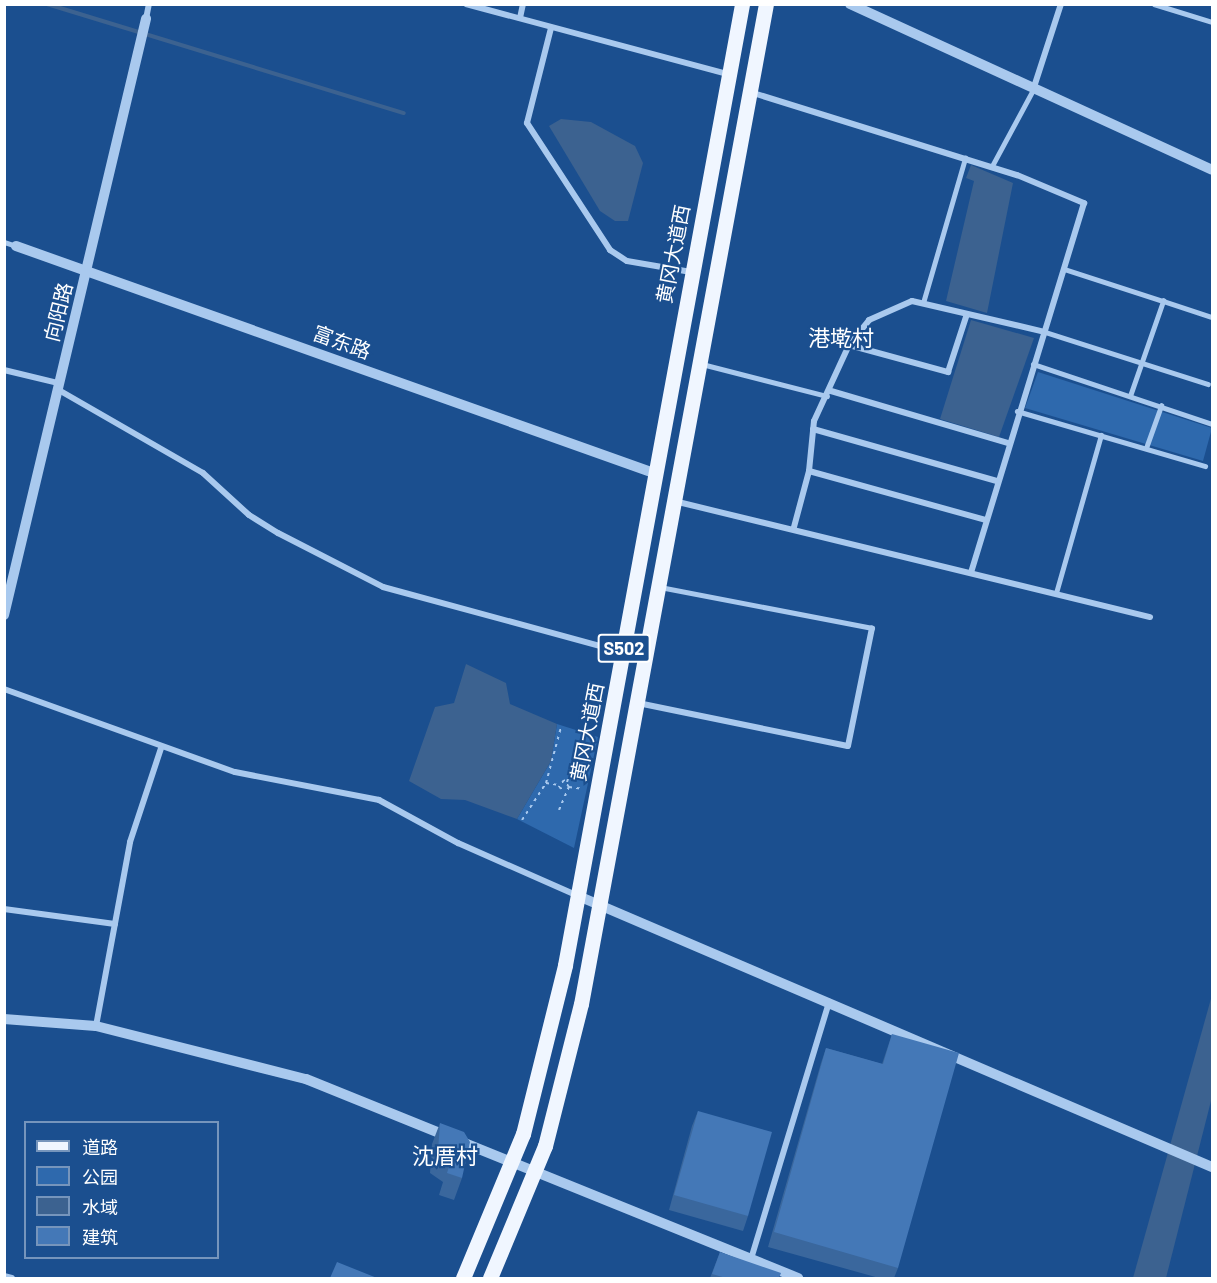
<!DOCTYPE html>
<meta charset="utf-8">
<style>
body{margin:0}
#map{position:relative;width:1217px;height:1283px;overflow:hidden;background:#1b4f8f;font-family:Barlow,"Noto Sans SC",sans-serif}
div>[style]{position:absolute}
.green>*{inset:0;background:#2e69ad}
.water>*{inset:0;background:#3c6290}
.stream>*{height:4px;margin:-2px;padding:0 2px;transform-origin:2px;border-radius:2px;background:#3c6290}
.path>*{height:2px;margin-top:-1px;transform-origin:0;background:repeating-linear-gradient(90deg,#a9c9ee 0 3px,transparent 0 7.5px)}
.service>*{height:4.5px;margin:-2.25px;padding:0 2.25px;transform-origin:2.25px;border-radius:2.25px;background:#a9c9ee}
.minor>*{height:6px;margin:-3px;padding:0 3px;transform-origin:3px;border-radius:3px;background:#a9c9ee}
.tertiary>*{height:10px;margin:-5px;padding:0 5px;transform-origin:5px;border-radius:5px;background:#a9c9ee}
.primary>*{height:15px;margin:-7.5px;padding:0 7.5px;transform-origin:7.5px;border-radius:7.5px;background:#f0f6ff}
.wall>*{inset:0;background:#3a679d}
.building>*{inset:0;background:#4478b7}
span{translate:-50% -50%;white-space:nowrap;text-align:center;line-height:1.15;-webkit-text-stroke:4.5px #1b4f8f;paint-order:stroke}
.shield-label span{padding:2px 4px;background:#1b4f8f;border:2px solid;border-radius:4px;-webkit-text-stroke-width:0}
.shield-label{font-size:18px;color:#fff;font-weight:700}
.street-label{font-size:20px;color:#fff}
.quarter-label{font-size:22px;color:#fff}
.frame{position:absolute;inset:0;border:6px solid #fff;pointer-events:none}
.legend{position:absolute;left:24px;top:1121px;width:195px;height:138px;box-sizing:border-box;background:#1b4f8f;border:2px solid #7695bc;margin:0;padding:8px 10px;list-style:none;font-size:18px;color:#fff}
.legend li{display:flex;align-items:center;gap:12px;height:30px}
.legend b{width:30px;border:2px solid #7695bc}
</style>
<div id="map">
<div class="green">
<div style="clip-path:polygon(1038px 372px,1212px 428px,1203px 461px,1025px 408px)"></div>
<div style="clip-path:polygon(557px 724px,598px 737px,574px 848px,517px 819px,551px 761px)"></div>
</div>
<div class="water">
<div style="clip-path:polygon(561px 119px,591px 122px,635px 146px,643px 163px,628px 221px,615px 221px,600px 211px,549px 126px)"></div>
<div style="clip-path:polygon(971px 165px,1013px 183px,987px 313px,946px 301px,974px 181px,966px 178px)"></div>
<div style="clip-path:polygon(971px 320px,1034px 338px,999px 437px,940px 419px)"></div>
<div style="clip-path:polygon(466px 664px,506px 683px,510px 704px,557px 724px,551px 761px,517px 819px,465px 800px,441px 799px,409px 781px,435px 707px,454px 703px)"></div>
<div style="clip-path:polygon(1212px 995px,1212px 1097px,1166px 1278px,1133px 1278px)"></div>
</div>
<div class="stream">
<div style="left:47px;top:4px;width:373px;rotate:17deg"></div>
</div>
<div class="path">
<div style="left:567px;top:782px;width:20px;rotate:-72deg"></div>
<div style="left:546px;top:783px;width:12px;rotate:9deg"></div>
<div style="left:569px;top:787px;width:15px;rotate:8deg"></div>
<div style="left:559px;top:810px;width:25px;rotate:-67deg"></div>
<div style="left:569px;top:787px;width:9px;rotate:-126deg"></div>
<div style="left:564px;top:780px;width:9px;rotate:126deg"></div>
<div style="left:559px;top:787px;width:7px;rotate:34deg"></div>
<div style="left:522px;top:820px;width:44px;rotate:-57deg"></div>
<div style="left:546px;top:783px;width:58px;rotate:-75deg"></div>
</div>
<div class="service">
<div style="left:1154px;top:4px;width:61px;rotate:17.2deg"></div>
<div style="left:992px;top:166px;width:86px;rotate:-61.7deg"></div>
<div style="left:4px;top:242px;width:13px;rotate:18deg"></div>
<div style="left:1064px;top:269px;width:104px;rotate:17.9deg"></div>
<div style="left:923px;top:303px;width:151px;rotate:-73.8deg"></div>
<div style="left:1045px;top:332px;width:171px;rotate:17.7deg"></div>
<div style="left:702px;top:364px;width:129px;rotate:14.4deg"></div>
<div style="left:1033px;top:364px;width:189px;rotate:18.5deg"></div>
<div style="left:1130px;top:396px;width:101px;rotate:-70.8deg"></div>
<div style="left:1163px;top:301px;width:52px;rotate:18.1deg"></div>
<div style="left:1017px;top:411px;width:196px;rotate:16.3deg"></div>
<div style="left:1146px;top:448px;width:45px;rotate:-70.3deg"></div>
<div style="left:660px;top:587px;width:216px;rotate:10.9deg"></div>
<div style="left:1056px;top:593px;width:164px;rotate:-74.1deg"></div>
</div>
<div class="minor">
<div style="left:466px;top:4px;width:271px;rotate:15deg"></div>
<div style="left:520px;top:18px;width:14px;rotate:-78deg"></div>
<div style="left:146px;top:19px;width:15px;rotate:-79deg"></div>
<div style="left:551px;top:28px;width:98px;rotate:104.2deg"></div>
<div style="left:527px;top:123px;width:152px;rotate:56.8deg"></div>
<div style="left:610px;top:250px;width:20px;rotate:33deg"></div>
<div style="left:627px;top:261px;width:65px;rotate:9.8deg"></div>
<div style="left:1034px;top:87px;width:87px;rotate:-72deg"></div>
<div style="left:750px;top:92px;width:280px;rotate:17.3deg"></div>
<div style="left:1017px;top:175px;width:73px;rotate:22.7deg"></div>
<div style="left:1084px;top:203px;width:386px;rotate:107deg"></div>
<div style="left:849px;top:345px;width:103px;rotate:15.3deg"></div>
<div style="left:948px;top:372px;width:61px;rotate:-71.9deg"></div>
<div style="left:4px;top:370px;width:56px;rotate:13.5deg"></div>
<div style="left:57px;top:389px;width:168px;rotate:29.9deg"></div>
<div style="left:203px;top:473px;width:62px;rotate:42.4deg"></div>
<div style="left:249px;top:515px;width:34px;rotate:32deg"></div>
<div style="left:278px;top:533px;width:118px;rotate:27.2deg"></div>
<div style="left:383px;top:587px;width:249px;rotate:15.2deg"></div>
<div style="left:831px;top:391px;width:184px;rotate:16.4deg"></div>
<div style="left:813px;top:429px;width:191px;rotate:15.8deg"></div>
<div style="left:809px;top:471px;width:184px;rotate:15.5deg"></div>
<div style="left:674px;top:501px;width:490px;rotate:13.7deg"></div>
<div style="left:794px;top:527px;width:58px;rotate:-75deg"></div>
<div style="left:809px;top:471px;width:50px;rotate:-84.3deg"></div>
<div style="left:814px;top:421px;width:84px;rotate:-65.3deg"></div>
<div style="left:849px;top:345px;width:32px;rotate:-51deg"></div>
<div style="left:869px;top:320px;width:47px;rotate:-23.8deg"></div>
<div style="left:912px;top:301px;width:137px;rotate:13.1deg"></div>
<div style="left:4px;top:689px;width:245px;rotate:19.8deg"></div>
<div style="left:235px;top:772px;width:147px;rotate:11deg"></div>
<div style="left:379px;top:800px;width:90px;rotate:28.6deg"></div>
<div style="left:458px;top:843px;width:129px;rotate:23.8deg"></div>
<div style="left:638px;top:703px;width:214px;rotate:11.6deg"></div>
<div style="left:848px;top:746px;width:120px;rotate:-78.5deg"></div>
<div style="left:4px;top:909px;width:112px;rotate:7.7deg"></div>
<div style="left:96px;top:1026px;width:187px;rotate:-79.5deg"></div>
<div style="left:130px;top:842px;width:99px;rotate:-71.7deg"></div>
<div style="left:751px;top:1259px;width:269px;rotate:-73.1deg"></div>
<div style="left:4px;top:1276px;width:8px;rotate:14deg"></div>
</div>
<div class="tertiary">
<div style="left:850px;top:4px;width:398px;rotate:24.6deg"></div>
<div style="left:16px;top:246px;width:677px;rotate:19.59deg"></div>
<div style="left:4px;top:615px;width:613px;rotate:-76.6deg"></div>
<div style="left:576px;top:895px;width:692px;rotate:23.16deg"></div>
<div style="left:4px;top:1019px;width:92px;rotate:4.4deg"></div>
<div style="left:96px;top:1026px;width:217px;rotate:14.2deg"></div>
<div style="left:306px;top:1079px;width:531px;rotate:22.02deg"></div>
</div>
<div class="primary">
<div style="left:463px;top:1278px;width:156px;rotate:-67.4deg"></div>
<div style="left:523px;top:1134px;width:174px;rotate:-76deg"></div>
<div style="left:565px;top:965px;width:977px;rotate:-79.56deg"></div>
<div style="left:490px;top:1278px;width:143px;rotate:-67.4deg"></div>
<div style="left:545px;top:1146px;width:146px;rotate:-75.8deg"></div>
<div style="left:581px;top:1004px;width:1017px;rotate:-79.52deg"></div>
</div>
<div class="wall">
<div style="clip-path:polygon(892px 1034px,898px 1268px,894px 1278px,879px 1278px,768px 1247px,821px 1063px,826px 1048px,882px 1064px)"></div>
<div style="clip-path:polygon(698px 1111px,748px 1216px,743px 1231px,669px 1210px,692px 1126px)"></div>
<div style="clip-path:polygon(440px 1123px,462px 1178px,454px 1200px,439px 1195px,443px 1182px,430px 1173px,432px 1144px)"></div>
<div style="clip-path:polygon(720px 1252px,779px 1278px,710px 1278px)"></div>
</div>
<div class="building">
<div style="clip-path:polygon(892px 1034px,959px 1053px,898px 1268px,774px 1232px,826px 1048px,883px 1064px)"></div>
<div style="clip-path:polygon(698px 1111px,772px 1132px,748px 1216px,674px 1195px)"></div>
<div style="clip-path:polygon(440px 1123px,464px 1132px,470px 1142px,462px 1178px,447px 1173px,451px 1160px,438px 1151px)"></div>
<div style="clip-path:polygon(720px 1252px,781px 1273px,779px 1278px,726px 1278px,712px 1274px)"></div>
<div style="clip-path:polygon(337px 1262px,377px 1278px,330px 1278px)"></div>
</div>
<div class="shield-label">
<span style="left:624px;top:648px">S502</span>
</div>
<div class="street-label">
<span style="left:673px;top:254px;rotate:-79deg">黄冈大道西</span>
<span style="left:58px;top:312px;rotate:-76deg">向阳路</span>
<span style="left:342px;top:342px;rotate:20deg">富东路</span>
<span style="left:587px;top:732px;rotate:-79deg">黄冈大道西</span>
</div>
<div class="quarter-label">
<span style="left:841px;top:338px">港墘村</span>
<span style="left:445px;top:1156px">沈厝村</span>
</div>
<div class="frame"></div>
<ul class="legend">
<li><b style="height:8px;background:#f0f6ff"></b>道路</li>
<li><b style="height:16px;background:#2e69ad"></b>公园</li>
<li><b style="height:16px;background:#3c6290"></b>水域</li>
<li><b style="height:16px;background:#4478b7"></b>建筑</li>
</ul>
</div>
